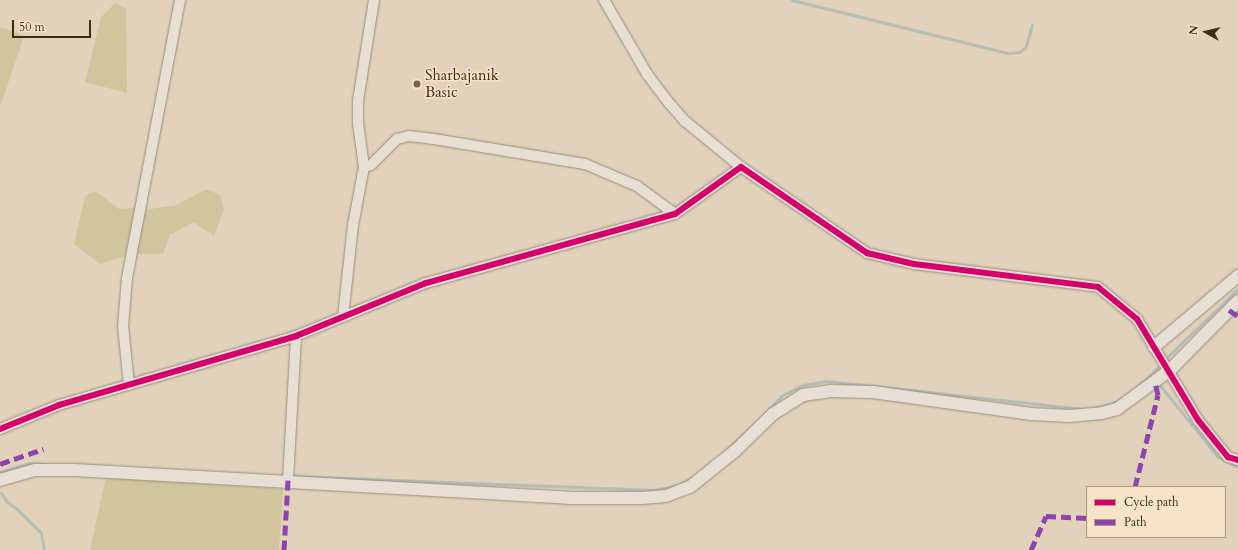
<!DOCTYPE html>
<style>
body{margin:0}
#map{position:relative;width:1238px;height:550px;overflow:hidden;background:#e2d2bb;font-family:Cardo,serif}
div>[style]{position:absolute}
.green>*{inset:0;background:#d1c59d}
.stream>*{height:3px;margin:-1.5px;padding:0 1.5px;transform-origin:1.5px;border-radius:1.5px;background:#b4beb6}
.roads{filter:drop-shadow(0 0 1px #988c7c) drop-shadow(0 0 1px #988c7c)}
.minor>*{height:10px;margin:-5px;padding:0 5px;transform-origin:5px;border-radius:5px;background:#e7dfd3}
.tertiary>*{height:12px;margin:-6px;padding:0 6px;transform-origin:6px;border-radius:6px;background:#e7dfd3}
.quiet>*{height:5px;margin-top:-2.5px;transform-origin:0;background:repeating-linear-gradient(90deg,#8e44ad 0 10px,transparent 0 15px)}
.cycleway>*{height:6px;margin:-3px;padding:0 3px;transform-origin:3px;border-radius:3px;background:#d6006c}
.dots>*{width:11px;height:11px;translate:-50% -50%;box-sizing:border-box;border:2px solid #f7e4c8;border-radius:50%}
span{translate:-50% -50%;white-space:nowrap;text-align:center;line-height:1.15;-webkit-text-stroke:3px #f7e4c8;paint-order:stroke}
.poi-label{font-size:15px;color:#422a0f}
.left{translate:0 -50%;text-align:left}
.legend{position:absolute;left:1086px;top:486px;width:140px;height:52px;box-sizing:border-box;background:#f7e4c8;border:1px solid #af9a7e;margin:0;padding:5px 7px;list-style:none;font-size:12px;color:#422a0f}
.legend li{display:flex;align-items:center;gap:8px;height:20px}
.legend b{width:20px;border:1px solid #af9a7e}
.north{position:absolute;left:1186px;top:12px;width:40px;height:40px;-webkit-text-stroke:3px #f7e4c8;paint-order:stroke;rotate:278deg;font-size:11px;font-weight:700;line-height:16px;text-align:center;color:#422a0f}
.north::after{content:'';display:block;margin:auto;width:14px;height:18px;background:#422a0f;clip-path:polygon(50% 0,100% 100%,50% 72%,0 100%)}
.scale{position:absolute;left:12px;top:20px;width:79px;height:18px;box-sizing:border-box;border:2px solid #422a0f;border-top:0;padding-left:5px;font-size:12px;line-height:14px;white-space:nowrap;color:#422a0f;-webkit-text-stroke:3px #f7e4c8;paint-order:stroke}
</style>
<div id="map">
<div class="green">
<div style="clip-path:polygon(115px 3px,126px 9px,127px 93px,85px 82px,101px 17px)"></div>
<div style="clip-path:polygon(0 27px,24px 36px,0 107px)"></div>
<div style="clip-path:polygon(206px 189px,220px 195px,224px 210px,214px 236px,194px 222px,170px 235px,163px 254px,135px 254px,144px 210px,177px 205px)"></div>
<div style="clip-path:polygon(95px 191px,119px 209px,136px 208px,125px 256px,100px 264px,74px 244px,85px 196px)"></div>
<div style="clip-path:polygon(106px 477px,283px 489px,279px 550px,90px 550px)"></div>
</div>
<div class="stream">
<div style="left:792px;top:0;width:222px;rotate:13.8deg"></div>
<div style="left:1008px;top:53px;width:12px;rotate:-5deg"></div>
<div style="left:1020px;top:52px;width:8px;rotate:-45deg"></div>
<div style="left:1026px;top:46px;width:22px;rotate:-74deg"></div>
<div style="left:1166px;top:358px;width:100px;rotate:-43.8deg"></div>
<div style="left:1159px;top:384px;width:92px;rotate:51.1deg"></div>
<div style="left:1217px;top:456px;width:24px;rotate:28deg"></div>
<div style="left:1138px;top:387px;width:28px;rotate:-45deg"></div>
<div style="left:1095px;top:408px;width:19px;rotate:-16deg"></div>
<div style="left:1113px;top:403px;width:20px;rotate:-30deg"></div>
<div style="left:762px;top:416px;width:28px;rotate:-46deg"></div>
<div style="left:781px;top:396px;width:25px;rotate:-27deg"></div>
<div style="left:803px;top:385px;width:23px;rotate:-10deg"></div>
<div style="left:826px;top:381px;width:261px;rotate:6.2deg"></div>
<div style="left:721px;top:455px;width:45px;rotate:-43.2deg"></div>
<div style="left:0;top:472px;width:31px;rotate:-17deg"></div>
<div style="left:30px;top:463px;width:15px;rotate:4deg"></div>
<div style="left:290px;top:476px;width:364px;rotate:2.2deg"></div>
<div style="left:654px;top:490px;width:25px;rotate:-11deg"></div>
<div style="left:679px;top:485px;width:21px;rotate:-31deg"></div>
<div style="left:1px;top:493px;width:11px;rotate:56deg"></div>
<div style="left:7px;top:502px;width:12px;rotate:35deg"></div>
<div style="left:17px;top:509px;width:34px;rotate:45deg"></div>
<div style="left:41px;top:533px;width:17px;rotate:80deg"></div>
</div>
<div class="roads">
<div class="minor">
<div style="left:604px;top:0;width:86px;rotate:59.8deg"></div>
<div style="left:647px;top:74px;width:38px;rotate:53deg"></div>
<div style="left:670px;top:104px;width:23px;rotate:49deg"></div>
<div style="left:685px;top:121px;width:72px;rotate:39.4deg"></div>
<div style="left:364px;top:167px;width:7px;rotate:-16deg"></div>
<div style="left:371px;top:165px;width:37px;rotate:-45deg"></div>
<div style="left:397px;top:139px;width:12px;rotate:-14deg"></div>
<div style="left:409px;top:136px;width:25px;rotate:7deg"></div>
<div style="left:434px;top:139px;width:153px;rotate:9.4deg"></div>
<div style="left:585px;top:164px;width:56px;rotate:22.9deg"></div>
<div style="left:637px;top:186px;width:47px;rotate:36.4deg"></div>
<div style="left:343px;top:317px;width:93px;rotate:-83.8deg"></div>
<div style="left:353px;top:225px;width:59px;rotate:-79.3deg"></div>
<div style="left:364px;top:167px;width:44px;rotate:-97.8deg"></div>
<div style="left:358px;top:123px;width:22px;rotate:-90deg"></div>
<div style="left:358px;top:101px;width:102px;rotate:-81deg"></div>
<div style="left:129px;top:385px;width:59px;rotate:-95.8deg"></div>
<div style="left:123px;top:326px;width:48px;rotate:-85.2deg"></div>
<div style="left:127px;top:278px;width:283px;rotate:-79.2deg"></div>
<div style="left:0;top:429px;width:64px;rotate:-22.1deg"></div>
<div style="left:59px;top:405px;width:247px;rotate:-16.2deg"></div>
<div style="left:296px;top:336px;width:140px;rotate:-22.2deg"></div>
<div style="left:426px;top:283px;width:258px;rotate:-15.5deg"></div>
<div style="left:675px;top:214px;width:81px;rotate:-35.5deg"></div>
<div style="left:741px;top:167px;width:153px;rotate:34.3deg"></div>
<div style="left:867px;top:253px;width:48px;rotate:13.2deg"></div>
<div style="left:914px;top:264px;width:185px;rotate:7.1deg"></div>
<div style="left:1098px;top:287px;width:50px;rotate:39.4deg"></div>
<div style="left:1137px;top:319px;width:118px;rotate:58.9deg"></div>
<div style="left:1198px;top:420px;width:48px;rotate:51deg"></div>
<div style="left:1228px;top:457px;width:10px;rotate:17deg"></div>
<div style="left:288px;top:480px;width:144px;rotate:-86.8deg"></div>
</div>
<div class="tertiary">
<div style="left:1154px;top:347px;width:110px;rotate:-40.2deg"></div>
<div style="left:0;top:480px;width:37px;rotate:-16deg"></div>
<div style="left:36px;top:470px;width:38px"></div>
<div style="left:74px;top:470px;width:496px;rotate:3.2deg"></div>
<div style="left:569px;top:498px;width:73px"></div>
<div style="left:642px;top:498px;width:24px;rotate:-5deg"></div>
<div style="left:666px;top:496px;width:26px;rotate:-21deg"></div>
<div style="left:690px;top:487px;width:58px;rotate:-38.7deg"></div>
<div style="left:735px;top:451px;width:53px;rotate:-44.2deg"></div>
<div style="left:773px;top:414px;width:36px;rotate:-32deg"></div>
<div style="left:803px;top:395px;width:27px;rotate:-8deg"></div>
<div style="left:830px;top:391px;width:43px;rotate:1.3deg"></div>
<div style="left:873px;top:392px;width:160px;rotate:7.9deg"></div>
<div style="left:1031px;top:414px;width:38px;rotate:3deg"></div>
<div style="left:1069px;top:416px;width:33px;rotate:-5deg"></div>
<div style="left:1102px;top:413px;width:16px;rotate:-15deg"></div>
<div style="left:1117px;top:409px;width:64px;rotate:-36.2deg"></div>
<div style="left:1169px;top:371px;width:98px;rotate:-45.4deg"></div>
</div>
</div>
<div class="quiet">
<div style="left:1229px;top:310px;width:11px;rotate:34deg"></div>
<div style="left:0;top:464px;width:46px;rotate:-19.2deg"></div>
<div style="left:1135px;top:487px;width:95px;rotate:-76deg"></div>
<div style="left:1158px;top:395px;width:13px;rotate:-103deg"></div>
<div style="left:284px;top:550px;width:70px;rotate:-86.7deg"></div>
<div style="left:1031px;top:550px;width:37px;rotate:-66deg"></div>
<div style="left:1046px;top:516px;width:41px;rotate:2.8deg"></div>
</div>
<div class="cycleway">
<div style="left:0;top:429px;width:64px;rotate:-22.1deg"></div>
<div style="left:59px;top:405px;width:247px;rotate:-16.2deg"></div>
<div style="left:296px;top:336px;width:140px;rotate:-22.2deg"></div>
<div style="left:426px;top:283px;width:258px;rotate:-15.5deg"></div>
<div style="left:675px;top:214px;width:81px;rotate:-35.5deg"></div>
<div style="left:741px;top:167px;width:153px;rotate:34.3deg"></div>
<div style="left:867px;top:253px;width:48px;rotate:13.2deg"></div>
<div style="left:914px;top:264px;width:185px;rotate:7.1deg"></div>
<div style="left:1098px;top:287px;width:50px;rotate:39.4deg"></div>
<div style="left:1137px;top:319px;width:118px;rotate:58.9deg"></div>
<div style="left:1198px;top:420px;width:48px;rotate:51deg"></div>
<div style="left:1228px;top:457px;width:10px;rotate:17deg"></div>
</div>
<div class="dots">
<div style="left:417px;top:84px;background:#7a654b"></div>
</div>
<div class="poi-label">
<span class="left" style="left:425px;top:84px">Sharbajanik<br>Basic</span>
</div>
<ul class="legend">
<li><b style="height:5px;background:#d6006c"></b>Cycle path</li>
<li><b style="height:5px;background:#8e44ad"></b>Path</li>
</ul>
<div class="north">N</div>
<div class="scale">50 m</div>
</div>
